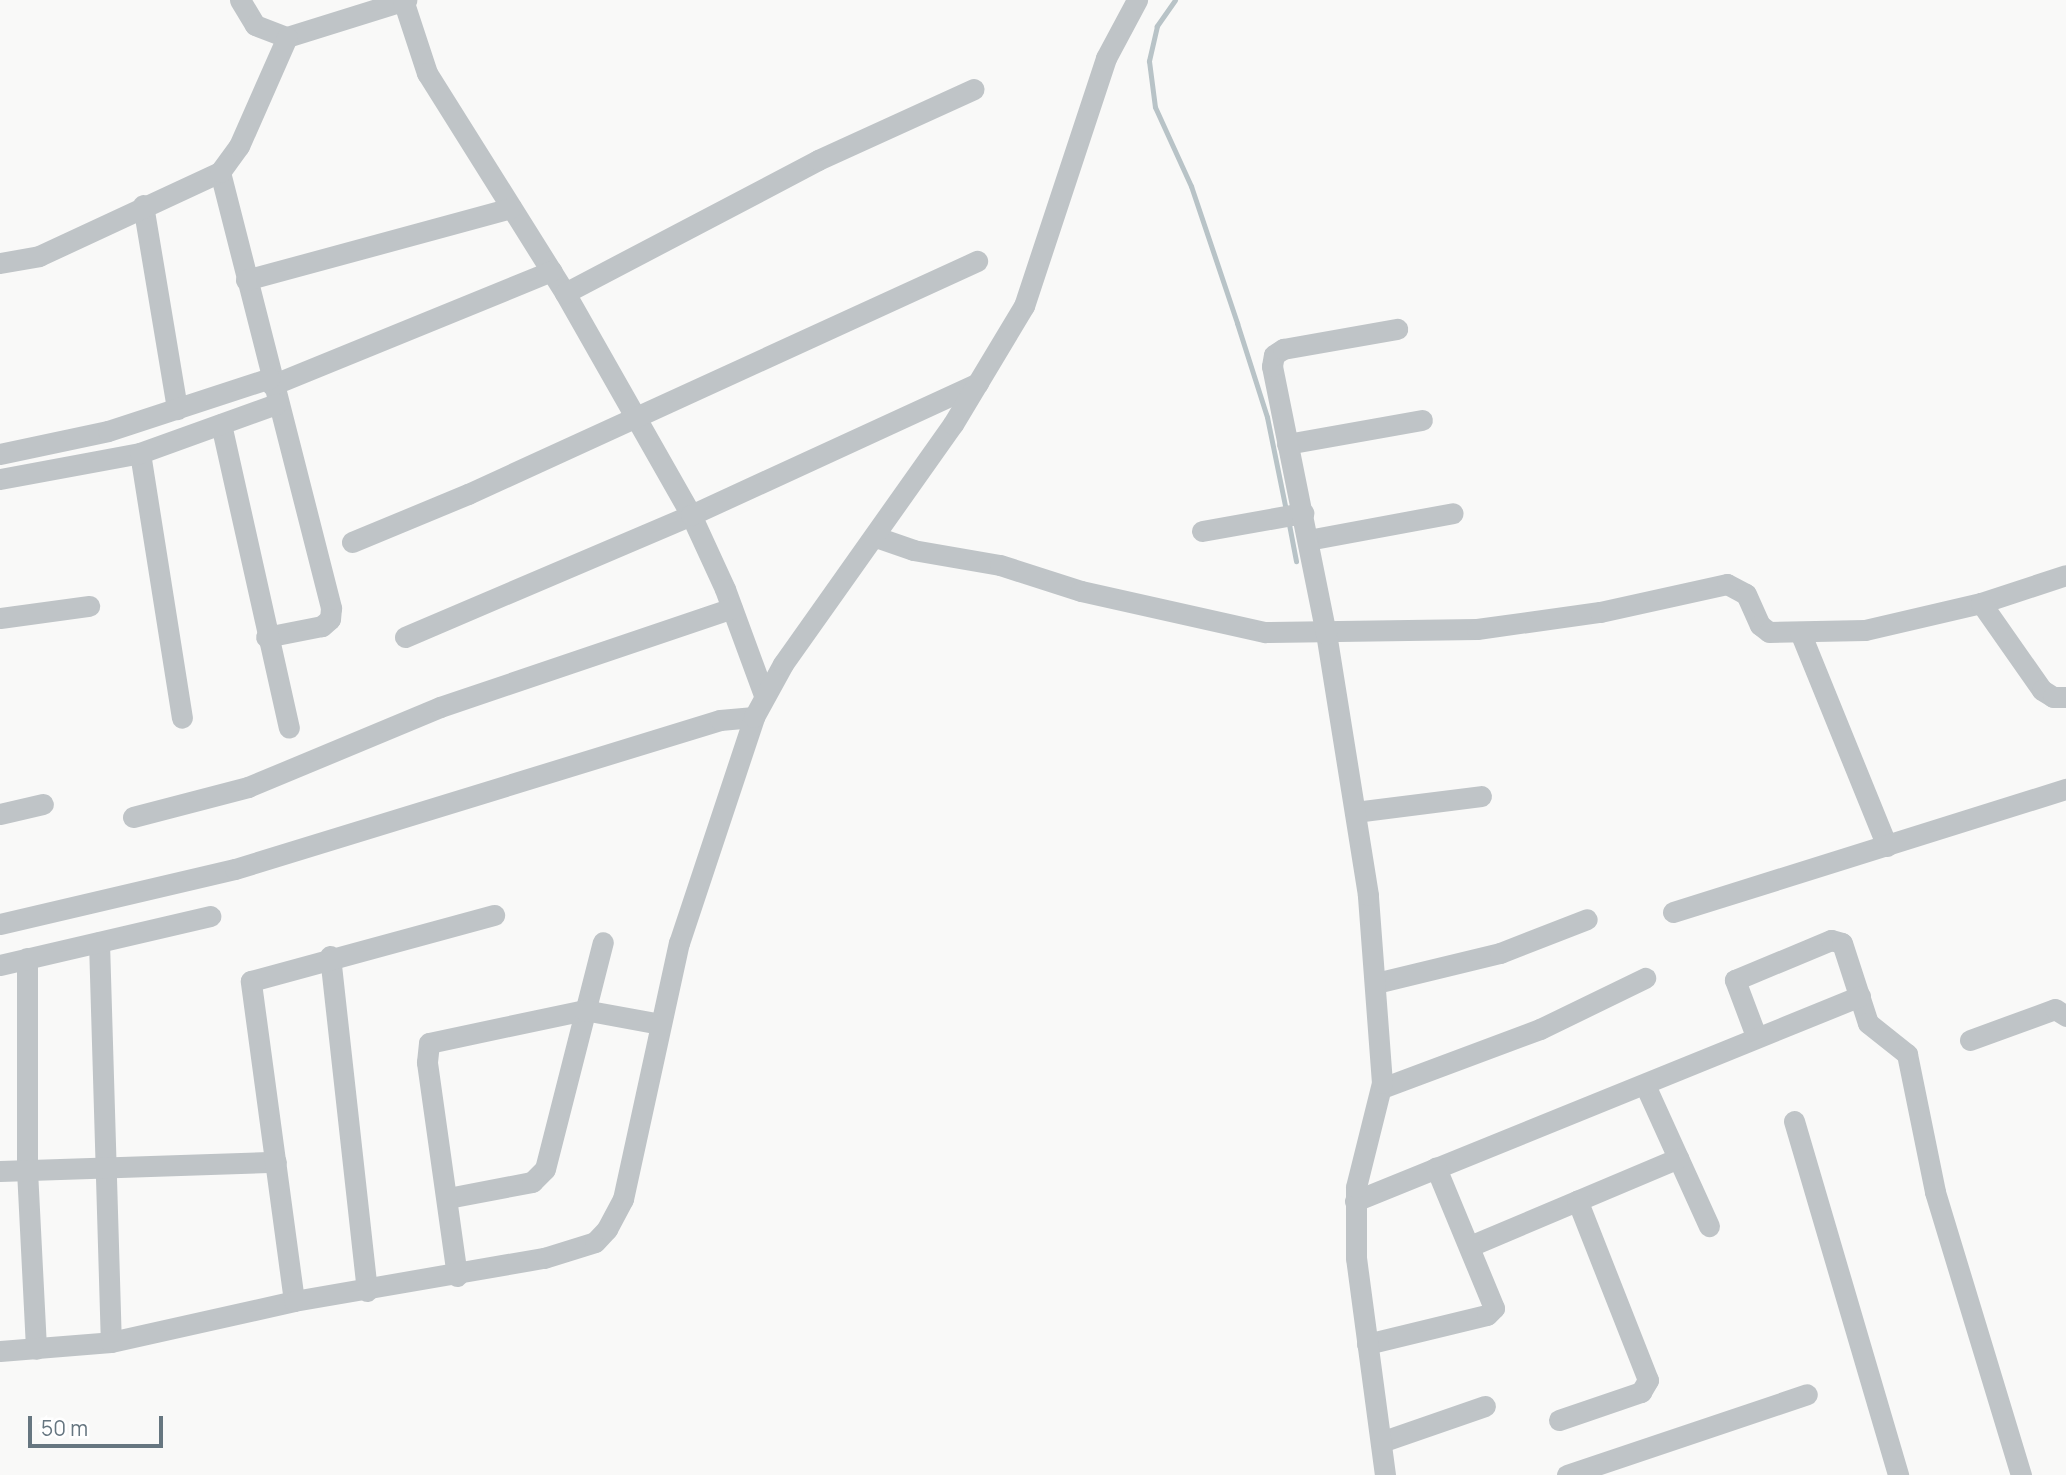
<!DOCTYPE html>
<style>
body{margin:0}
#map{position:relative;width:2066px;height:1475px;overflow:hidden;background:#f9f9f8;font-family:Manrope,sans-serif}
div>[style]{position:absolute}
.stream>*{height:5px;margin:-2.5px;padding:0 2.5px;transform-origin:2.5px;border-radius:2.5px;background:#b8c3c7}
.minor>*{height:21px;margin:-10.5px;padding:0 10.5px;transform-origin:10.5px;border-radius:10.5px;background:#bfc4c7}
span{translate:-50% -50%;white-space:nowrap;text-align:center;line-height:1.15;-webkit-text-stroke:7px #fff;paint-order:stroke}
.scale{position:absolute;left:28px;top:1416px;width:135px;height:32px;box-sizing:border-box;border:4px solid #667680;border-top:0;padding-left:9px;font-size:21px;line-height:24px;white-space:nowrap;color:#667680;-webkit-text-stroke:5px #fff;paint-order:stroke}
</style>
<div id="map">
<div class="stream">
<div style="left:1175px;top:0;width:32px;rotate:125deg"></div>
<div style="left:1157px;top:26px;width:36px;rotate:103deg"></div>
<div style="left:1149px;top:61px;width:46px;rotate:82.6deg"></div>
<div style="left:1155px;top:107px;width:87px;rotate:65.5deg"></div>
<div style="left:1191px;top:186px;width:145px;rotate:71.4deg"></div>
<div style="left:1237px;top:323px;width:99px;rotate:72.3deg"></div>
<div style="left:1267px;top:417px;width:95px;rotate:78.5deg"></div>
<div style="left:1288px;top:519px;width:43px;rotate:79.2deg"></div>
</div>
<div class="minor">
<div style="left:240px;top:0;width:29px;rotate:59deg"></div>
<div style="left:255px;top:25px;width:34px;rotate:21deg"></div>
<div style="left:287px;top:37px;width:125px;rotate:-17.3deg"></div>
<div style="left:403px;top:0;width:77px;rotate:71.8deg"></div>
<div style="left:427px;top:73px;width:260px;rotate:57.9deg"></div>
<div style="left:565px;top:293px;width:255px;rotate:60.4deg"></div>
<div style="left:691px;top:515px;width:81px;rotate:65.3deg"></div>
<div style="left:725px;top:589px;width:113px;rotate:69.8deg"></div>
<div style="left:220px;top:172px;width:450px;rotate:75.7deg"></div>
<div style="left:331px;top:608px;width:11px;rotate:95deg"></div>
<div style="left:330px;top:619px;width:11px;rotate:139deg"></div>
<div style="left:322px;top:626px;width:57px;rotate:168.9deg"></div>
<div style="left:143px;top:205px;width:207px;rotate:80.5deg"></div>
<div style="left:0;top:263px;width:40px;rotate:-10deg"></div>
<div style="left:39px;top:256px;width:200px;rotate:-24.9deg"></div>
<div style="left:220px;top:172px;width:32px;rotate:-54deg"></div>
<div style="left:239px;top:146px;width:119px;rotate:-66.2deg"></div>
<div style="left:246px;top:280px;width:275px;rotate:-15.2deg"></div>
<div style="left:565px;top:293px;width:286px;rotate:-27.7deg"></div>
<div style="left:818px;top:160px;width:171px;rotate:-24.5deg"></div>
<div style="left:272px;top:385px;width:302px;rotate:-22.2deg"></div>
<div style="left:221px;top:424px;width:311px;rotate:77.4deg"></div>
<div style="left:1287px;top:444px;width:137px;rotate:-10.1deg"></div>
<div style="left:140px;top:453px;width:268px;rotate:81deg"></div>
<div style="left:0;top:454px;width:110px;rotate:-12deg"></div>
<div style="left:108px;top:431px;width:170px;rotate:-18.1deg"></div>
<div style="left:0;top:479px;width:142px;rotate:-10.5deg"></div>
<div style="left:140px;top:453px;width:145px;rotate:-19.8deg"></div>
<div style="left:1202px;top:531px;width:103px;rotate:-10.1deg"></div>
<div style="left:876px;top:537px;width:39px;rotate:19deg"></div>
<div style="left:913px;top:550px;width:88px;rotate:9.8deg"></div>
<div style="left:1000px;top:565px;width:85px;rotate:17.8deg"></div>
<div style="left:1081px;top:591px;width:189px;rotate:12.6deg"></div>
<div style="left:1265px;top:632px;width:212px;rotate:-0.8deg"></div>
<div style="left:1477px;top:629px;width:124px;rotate:-7.9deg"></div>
<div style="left:1600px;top:612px;width:130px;rotate:-12.4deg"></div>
<div style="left:1727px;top:584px;width:21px;rotate:28deg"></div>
<div style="left:1746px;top:594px;width:34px;rotate:66deg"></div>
<div style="left:1760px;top:625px;width:11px;rotate:38deg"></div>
<div style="left:1769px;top:632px;width:96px;rotate:-1.2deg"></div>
<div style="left:1865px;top:630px;width:119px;rotate:-13.1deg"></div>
<div style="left:1981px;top:603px;width:89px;rotate:-18.2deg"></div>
<div style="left:1308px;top:540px;width:147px;rotate:-10.5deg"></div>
<div style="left:352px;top:542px;width:126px;rotate:-22.5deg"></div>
<div style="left:468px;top:494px;width:560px;rotate:-24.6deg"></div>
<div style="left:1981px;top:603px;width:106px;rotate:55deg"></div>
<div style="left:2042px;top:690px;width:13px;rotate:32deg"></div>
<div style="left:2053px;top:697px;width:13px"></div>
<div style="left:0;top:618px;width:90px;rotate:-7.7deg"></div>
<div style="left:1800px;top:632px;width:231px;rotate:67.9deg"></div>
<div style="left:405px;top:637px;width:311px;rotate:-23.1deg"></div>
<div style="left:691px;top:515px;width:316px;rotate:-24.7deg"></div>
<div style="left:1355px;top:812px;width:127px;rotate:-7.2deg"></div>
<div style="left:0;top:814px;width:44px;rotate:-13.1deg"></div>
<div style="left:133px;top:817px;width:119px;rotate:-14.6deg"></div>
<div style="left:248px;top:787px;width:208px;rotate:-22.6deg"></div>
<div style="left:440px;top:707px;width:308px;rotate:-18.7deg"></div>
<div style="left:1673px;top:912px;width:412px;rotate:-17.4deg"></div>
<div style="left:0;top:924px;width:241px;rotate:-13.2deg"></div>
<div style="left:235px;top:869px;width:507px;rotate:-17.08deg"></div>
<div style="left:720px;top:720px;width:34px;rotate:-5deg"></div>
<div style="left:99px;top:942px;width:400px;rotate:88.3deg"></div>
<div style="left:330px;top:956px;width:337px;rotate:83.7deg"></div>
<div style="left:27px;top:958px;width:212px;rotate:90deg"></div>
<div style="left:27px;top:1170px;width:179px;rotate:87.1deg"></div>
<div style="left:0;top:965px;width:216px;rotate:-13.1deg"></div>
<div style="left:1376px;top:983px;width:128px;rotate:-13.6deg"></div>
<div style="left:1500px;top:953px;width:93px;rotate:-21.3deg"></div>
<div style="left:1756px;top:1036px;width:60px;rotate:-110.6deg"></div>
<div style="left:1735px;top:980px;width:104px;rotate:-22.6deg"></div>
<div style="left:1831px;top:940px;width:11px;rotate:15deg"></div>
<div style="left:1842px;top:943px;width:84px;rotate:72deg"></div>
<div style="left:1868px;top:1023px;width:50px;rotate:38.5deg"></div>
<div style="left:1907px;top:1054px;width:141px;rotate:78.5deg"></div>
<div style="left:1935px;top:1192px;width:296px;rotate:73.1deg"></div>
<div style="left:1970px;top:1040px;width:90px;rotate:-20deg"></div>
<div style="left:2055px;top:1009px;width:13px;rotate:32deg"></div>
<div style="left:1645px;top:1085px;width:155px;rotate:65.6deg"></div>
<div style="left:1382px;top:1088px;width:169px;rotate:-20.5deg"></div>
<div style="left:1540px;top:1029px;width:117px;rotate:-25.9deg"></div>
<div style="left:1794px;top:1121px;width:369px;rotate:73.6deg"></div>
<div style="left:0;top:1171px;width:276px;rotate:-1.9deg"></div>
<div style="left:448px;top:1198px;width:86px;rotate:-10.8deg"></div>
<div style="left:532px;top:1182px;width:18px;rotate:-45deg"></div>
<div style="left:545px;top:1169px;width:234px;rotate:-75.7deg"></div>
<div style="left:1355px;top:1201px;width:545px;rotate:-22.09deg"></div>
<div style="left:1470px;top:1246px;width:226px;rotate:-22.9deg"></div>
<div style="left:457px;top:1276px;width:216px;rotate:-98deg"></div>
<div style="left:427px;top:1062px;width:19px;rotate:-84deg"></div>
<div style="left:429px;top:1043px;width:158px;rotate:-12deg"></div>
<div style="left:584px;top:1010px;width:77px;rotate:10.4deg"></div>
<div style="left:294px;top:1301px;width:323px;rotate:-97.7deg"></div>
<div style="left:251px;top:981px;width:252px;rotate:-15.2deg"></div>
<div style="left:1367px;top:1344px;width:123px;rotate:-13.6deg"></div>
<div style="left:1487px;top:1315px;width:10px;rotate:-45deg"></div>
<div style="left:1494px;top:1308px;width:152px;rotate:-112.5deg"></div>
<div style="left:0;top:1351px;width:111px;rotate:-4.6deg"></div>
<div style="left:111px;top:1342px;width:188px;rotate:-12.6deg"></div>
<div style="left:294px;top:1301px;width:254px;rotate:-9.8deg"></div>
<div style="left:544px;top:1258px;width:53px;rotate:-17.4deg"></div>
<div style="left:595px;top:1242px;width:18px;rotate:-47deg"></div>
<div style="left:607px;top:1229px;width:34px;rotate:-62deg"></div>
<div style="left:623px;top:1199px;width:262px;rotate:-77.7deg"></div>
<div style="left:679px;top:943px;width:238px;rotate:-71.6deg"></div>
<div style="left:754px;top:717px;width:60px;rotate:-61.3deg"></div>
<div style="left:783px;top:664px;width:294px;rotate:-54.7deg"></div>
<div style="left:953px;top:424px;width:138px;rotate:-59deg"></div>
<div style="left:1024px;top:306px;width:261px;rotate:-71.7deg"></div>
<div style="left:1106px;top:58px;width:66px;rotate:-61.9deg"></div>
<div style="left:1559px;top:1420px;width:87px;rotate:-18.9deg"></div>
<div style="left:1641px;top:1392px;width:14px;rotate:-60deg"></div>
<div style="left:1648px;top:1380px;width:193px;rotate:-111.5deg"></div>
<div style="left:1381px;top:1442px;width:110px;rotate:-19.1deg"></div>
<div style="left:1385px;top:1475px;width:219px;rotate:-97.6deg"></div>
<div style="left:1356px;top:1258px;width:71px;rotate:-90deg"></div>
<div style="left:1356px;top:1187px;width:107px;rotate:-76deg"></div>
<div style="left:1382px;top:1083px;width:189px;rotate:-94.3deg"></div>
<div style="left:1368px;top:895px;width:264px;rotate:-99.1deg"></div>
<div style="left:1326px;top:634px;width:273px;rotate:-101.4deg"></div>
<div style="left:1272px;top:366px;width:11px;rotate:-80deg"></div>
<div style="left:1274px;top:355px;width:11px;rotate:-34deg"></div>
<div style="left:1283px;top:349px;width:116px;rotate:-10deg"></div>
<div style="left:1567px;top:1475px;width:253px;rotate:-18.6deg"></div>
</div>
<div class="scale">50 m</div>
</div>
